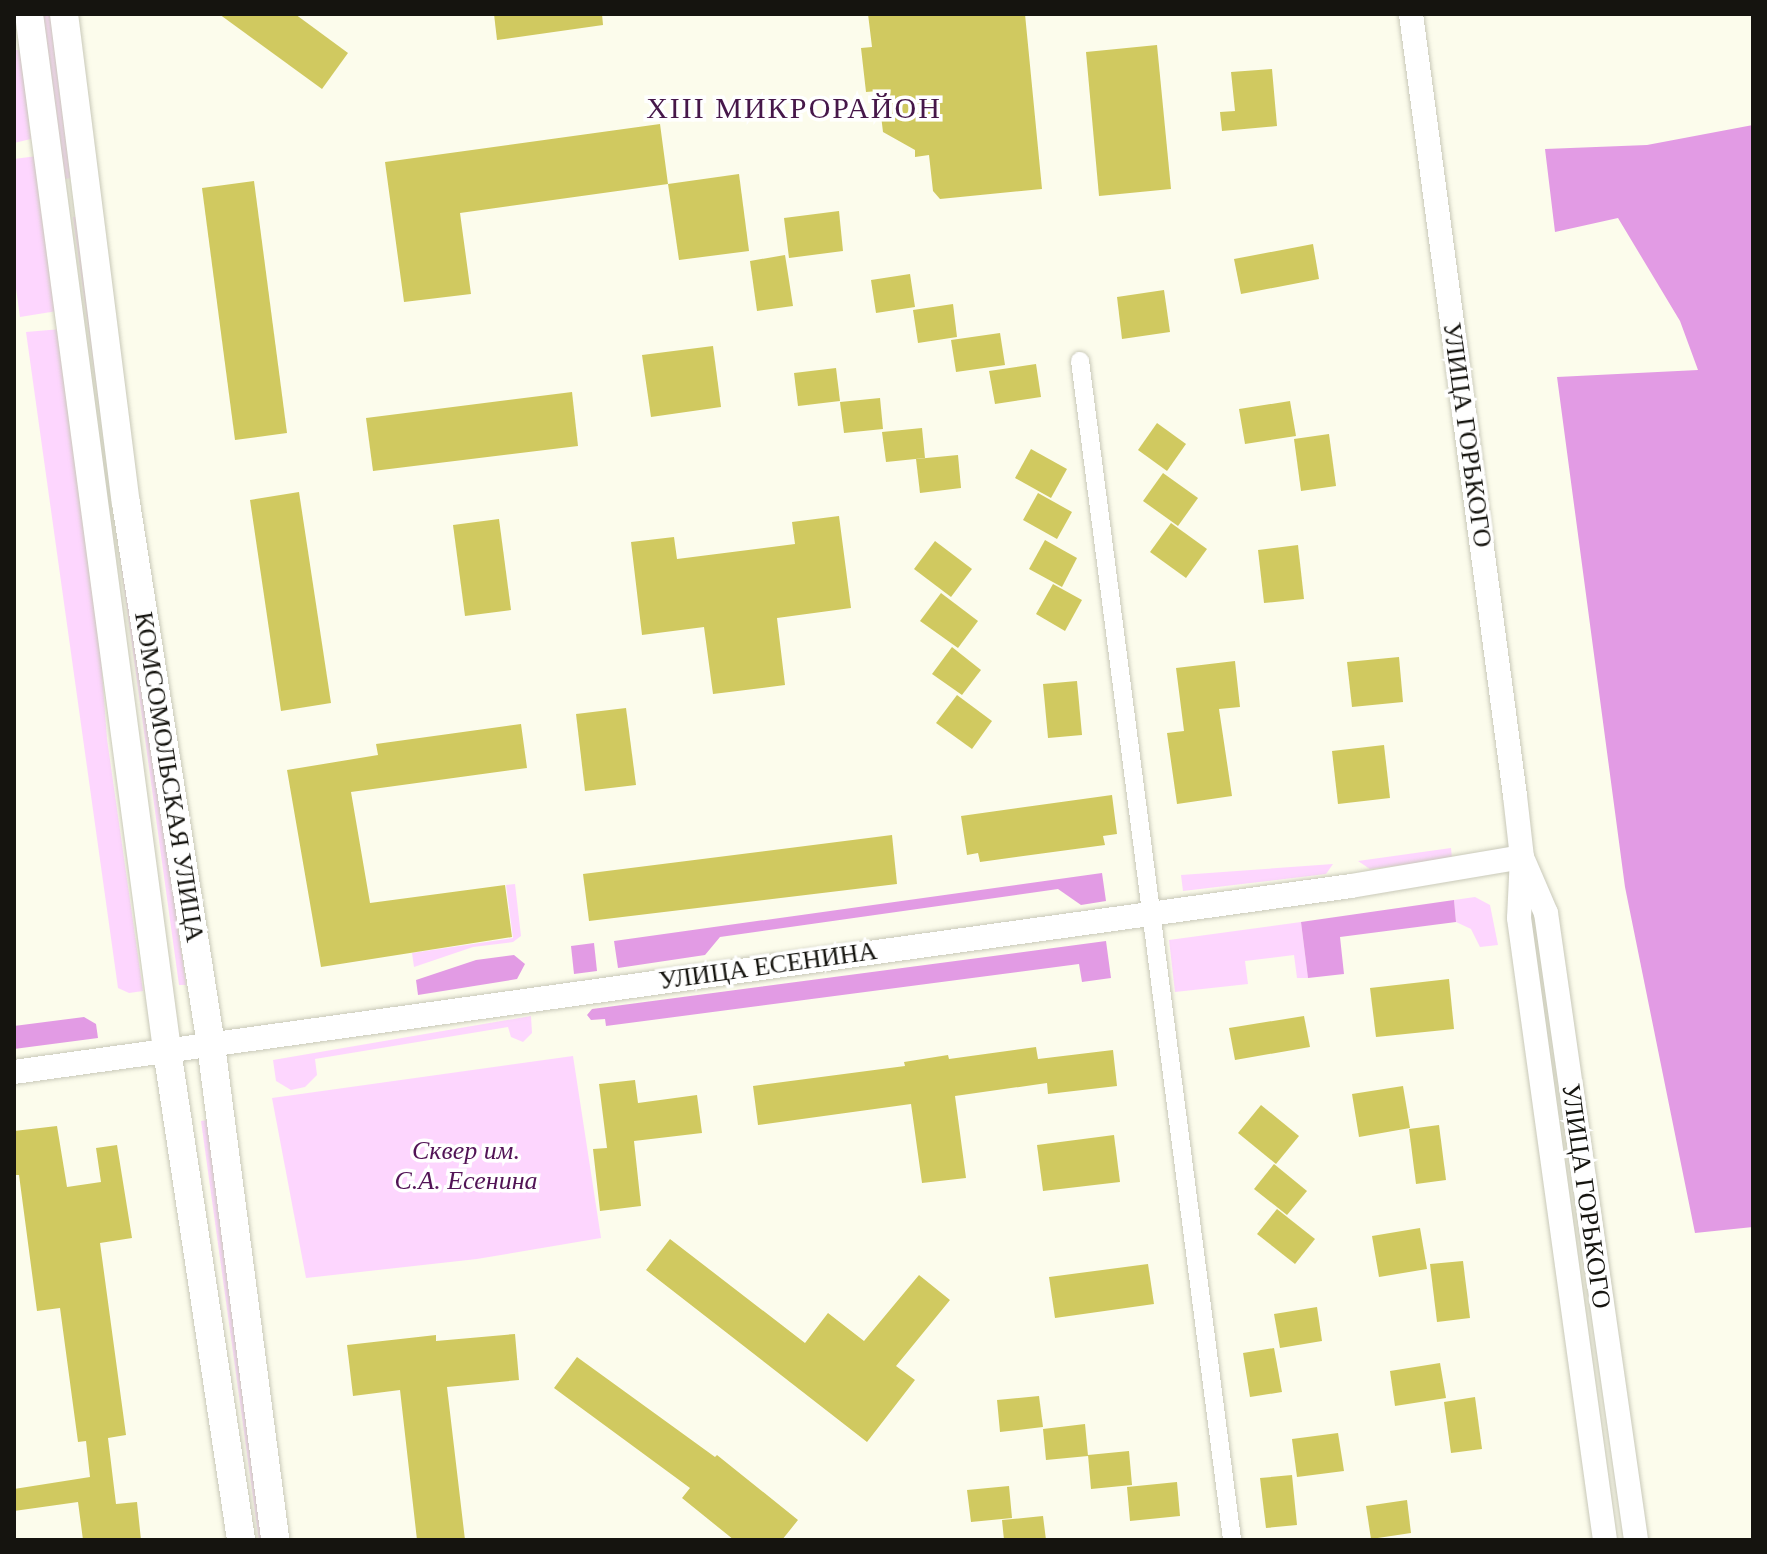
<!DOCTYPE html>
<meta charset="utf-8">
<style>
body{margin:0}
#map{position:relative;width:1767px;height:1554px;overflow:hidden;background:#fcfcec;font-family:Georgia,serif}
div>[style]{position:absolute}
.green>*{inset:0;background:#fdd6fe}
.forest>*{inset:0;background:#e29be4}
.building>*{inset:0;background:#d0c960}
.roads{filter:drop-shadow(0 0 2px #c9c9b9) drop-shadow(0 0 2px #c9c9b9)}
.street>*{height:18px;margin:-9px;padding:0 9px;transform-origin:9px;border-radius:9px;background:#fff}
.secondary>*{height:24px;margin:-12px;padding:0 12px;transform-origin:12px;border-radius:12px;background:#fff}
.primary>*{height:28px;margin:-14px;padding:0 14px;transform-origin:14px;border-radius:14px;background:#fff}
span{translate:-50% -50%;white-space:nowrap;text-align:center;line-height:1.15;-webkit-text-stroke:7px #fff;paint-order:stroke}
.street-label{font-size:26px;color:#15140f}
.park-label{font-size:26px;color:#521456;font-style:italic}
.quarter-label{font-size:30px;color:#461749;letter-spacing:2px}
.frame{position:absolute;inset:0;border:16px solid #15140f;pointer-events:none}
</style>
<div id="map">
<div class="green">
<div style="clip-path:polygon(41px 14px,51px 14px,73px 178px,64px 179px)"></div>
<div style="clip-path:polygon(14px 50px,21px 50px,31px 139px,14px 143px)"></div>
<div style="clip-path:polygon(37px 156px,57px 311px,20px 317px,14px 274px,14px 159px)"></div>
<div style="clip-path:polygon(79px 216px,186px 985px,179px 985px,73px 217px)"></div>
<div style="clip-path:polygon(61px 329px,100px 644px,107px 739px,143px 991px,129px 993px,118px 988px,26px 332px)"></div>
<div style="clip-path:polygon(1451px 848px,1452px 859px,1370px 869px,1358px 861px)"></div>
<div style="clip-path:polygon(1333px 864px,1326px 874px,1183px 891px,1181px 875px)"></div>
<div style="clip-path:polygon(515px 884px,521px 936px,513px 942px,473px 947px,414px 967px,412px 953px,513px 938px,506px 885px)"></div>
<div style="clip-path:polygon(1475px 897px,1490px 905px,1498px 945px,1480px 947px,1471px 929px,1456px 922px,1454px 900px)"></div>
<div style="clip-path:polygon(1301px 922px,1308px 978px,1297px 978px,1294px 955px,1245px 961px,1248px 984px,1175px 992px,1169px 940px)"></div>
<div style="clip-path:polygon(531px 1016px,532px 1033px,523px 1042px,511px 1037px,508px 1027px,315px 1059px,317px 1075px,305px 1087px,291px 1090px,276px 1081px,273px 1060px)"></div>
<div style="clip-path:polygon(573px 1056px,601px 1238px,477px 1259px,306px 1278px,272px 1098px)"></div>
<div style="clip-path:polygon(208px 1120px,267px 1540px,259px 1540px,201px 1121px)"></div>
</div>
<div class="forest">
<div style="clip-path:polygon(1753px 125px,1753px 1227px,1695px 1233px,1625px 887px,1557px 377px,1698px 370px,1680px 321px,1618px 218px,1555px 232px,1545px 149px,1647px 145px)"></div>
<div style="clip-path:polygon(1102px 873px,1106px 901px,1081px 905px,1058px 889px,720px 937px,705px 955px,618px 968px,614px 941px)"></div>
<div style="clip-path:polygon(1454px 900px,1456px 922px,1340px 937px,1344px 974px,1308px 978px,1301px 922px)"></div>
<div style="clip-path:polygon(1106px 941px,1111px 978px,1082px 982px,1079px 964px,606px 1026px,605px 1019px,591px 1020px,587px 1015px,592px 1009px)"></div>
<div style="clip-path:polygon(594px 943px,597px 971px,574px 974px,571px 946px)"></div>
<div style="clip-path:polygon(514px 955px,525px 964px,517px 979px,418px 995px,416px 980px,476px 960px)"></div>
<div style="clip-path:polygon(84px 1017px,96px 1024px,98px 1038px,14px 1049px,14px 1026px)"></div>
</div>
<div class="building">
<div style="clip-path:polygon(219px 14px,295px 14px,348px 53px,322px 89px)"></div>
<div style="clip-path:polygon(494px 14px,602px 14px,603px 25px,497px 40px)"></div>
<div style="clip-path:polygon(868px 14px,1025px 14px,1042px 189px,940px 199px,933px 191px,929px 155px,915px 157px,915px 150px,883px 132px,878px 91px,866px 92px,861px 48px,872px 47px)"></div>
<div style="clip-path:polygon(1157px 45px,1171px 189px,1099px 196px,1086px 52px)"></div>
<div style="clip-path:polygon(1272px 69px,1277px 126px,1222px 131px,1220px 112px,1235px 111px,1231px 72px)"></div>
<div style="clip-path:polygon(660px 124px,668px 184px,460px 213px,471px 294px,404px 302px,385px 162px)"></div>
<div style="clip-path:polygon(739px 174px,749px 251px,679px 260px,668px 184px)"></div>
<div style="clip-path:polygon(254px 181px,287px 433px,235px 440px,202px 188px)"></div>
<div style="clip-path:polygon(839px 211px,843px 251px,789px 258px,784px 218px)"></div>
<div style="clip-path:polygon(1313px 244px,1319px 279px,1241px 294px,1234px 259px)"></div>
<div style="clip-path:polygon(785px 255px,793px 306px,757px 311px,750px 261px)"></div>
<div style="clip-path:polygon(910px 274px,915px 307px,876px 313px,871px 280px)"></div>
<div style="clip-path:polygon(1164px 290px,1170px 332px,1122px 339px,1117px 297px)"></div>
<div style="clip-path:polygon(953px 304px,957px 337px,918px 343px,913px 310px)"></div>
<div style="clip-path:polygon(1000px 333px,1005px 365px,956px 372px,951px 340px)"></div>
<div style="clip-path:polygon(713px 346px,721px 407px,651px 417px,642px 355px)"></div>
<div style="clip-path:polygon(1036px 364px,1041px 397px,995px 404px,989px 371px)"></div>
<div style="clip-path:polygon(836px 368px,840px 401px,798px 406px,794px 373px)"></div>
<div style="clip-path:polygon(572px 392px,578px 446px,373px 471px,366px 418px)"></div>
<div style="clip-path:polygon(880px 398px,883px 429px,844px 433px,840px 402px)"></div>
<div style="clip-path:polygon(1290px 401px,1296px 436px,1245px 444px,1239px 409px)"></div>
<div style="clip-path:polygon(1157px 423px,1186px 444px,1167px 471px,1138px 450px)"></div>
<div style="clip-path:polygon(922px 428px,925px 458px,886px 462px,882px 432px)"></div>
<div style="clip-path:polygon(1329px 434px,1336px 486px,1301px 491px,1294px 439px)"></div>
<div style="clip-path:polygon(1031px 449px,1067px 469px,1051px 498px,1015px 478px)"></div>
<div style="clip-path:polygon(958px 455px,961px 488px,920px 493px,916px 459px)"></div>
<div style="clip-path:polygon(1163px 473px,1198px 498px,1178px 526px,1143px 501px)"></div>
<div style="clip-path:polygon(299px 492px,331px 703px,281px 711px,250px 500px)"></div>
<div style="clip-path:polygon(1038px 493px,1072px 512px,1057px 539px,1023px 520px)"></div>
<div style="clip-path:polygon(839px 516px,851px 608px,777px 618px,785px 685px,713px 694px,704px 627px,642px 635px,631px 542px,674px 537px,677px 559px,795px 544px,792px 522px)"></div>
<div style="clip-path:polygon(499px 519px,511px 610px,465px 616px,453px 525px)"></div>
<div style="clip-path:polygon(1171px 523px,1207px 549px,1186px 578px,1150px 552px)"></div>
<div style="clip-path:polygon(1045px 540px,1077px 558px,1062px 587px,1029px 569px)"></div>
<div style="clip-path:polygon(935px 541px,972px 569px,951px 597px,914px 569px)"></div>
<div style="clip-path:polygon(1298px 545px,1304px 599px,1264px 603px,1258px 550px)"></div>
<div style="clip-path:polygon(1053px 584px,1082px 600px,1065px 631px,1036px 614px)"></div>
<div style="clip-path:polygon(941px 593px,978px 621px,958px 648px,920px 621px)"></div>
<div style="clip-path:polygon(952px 647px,981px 670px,962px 695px,932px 674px)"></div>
<div style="clip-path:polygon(1399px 657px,1403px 702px,1352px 707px,1347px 662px)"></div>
<div style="clip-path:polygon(1235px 661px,1240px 707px,1219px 709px,1232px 796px,1177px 804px,1167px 733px,1184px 731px,1176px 668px)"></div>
<div style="clip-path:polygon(1077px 681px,1082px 735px,1048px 738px,1043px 684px)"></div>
<div style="clip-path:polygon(957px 695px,992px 721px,972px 749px,936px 723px)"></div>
<div style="clip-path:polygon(626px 708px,636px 785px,585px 791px,576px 714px)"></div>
<div style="clip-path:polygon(521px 724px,527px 768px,351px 792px,370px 903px,505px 885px,512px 937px,321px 967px,287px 770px,378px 755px,376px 744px)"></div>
<div style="clip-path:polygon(1384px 745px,1390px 798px,1338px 804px,1332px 751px)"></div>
<div style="clip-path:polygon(1112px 795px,1117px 834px,1103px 836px,1105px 845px,980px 862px,978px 853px,967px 855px,961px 816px)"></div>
<div style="clip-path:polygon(892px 835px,897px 884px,589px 921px,583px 874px)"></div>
<div style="clip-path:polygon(1449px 979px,1454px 1029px,1376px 1037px,1370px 988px)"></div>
<div style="clip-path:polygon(1304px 1016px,1310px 1047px,1235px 1060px,1229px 1028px)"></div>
<div style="clip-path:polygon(1036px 1047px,1038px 1059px,1113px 1050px,1117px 1086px,1048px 1094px,1047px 1083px,955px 1096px,966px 1178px,922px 1183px,911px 1104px,758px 1125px,753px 1086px,905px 1066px,904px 1062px,948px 1055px,949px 1059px)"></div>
<div style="clip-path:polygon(635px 1080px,638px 1103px,697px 1095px,702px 1133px,634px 1141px,641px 1206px,600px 1211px,593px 1149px,607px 1148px,599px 1084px)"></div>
<div style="clip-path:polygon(1403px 1086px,1410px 1128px,1359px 1137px,1352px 1094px)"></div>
<div style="clip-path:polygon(1261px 1105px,1299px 1136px,1276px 1164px,1238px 1133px)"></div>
<div style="clip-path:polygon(1439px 1125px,1446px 1180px,1416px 1184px,1409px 1129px)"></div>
<div style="clip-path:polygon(57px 1126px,67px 1187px,101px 1182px,96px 1148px,117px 1145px,132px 1238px,100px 1243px,126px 1435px,108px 1438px,116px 1504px,137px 1502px,141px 1540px,83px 1540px,78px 1502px,14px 1511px,14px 1489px,90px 1477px,86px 1441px,78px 1442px,60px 1308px,37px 1311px,19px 1175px,15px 1175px,14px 1165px,14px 1131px)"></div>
<div style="clip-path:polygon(1114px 1135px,1120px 1182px,1043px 1191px,1037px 1145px)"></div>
<div style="clip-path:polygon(1274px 1164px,1307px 1191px,1287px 1215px,1254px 1189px)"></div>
<div style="clip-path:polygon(1277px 1209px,1315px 1239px,1295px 1264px,1257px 1234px)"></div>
<div style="clip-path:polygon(1420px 1228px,1427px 1269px,1379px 1277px,1372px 1236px)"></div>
<div style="clip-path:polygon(670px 1239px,805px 1343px,828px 1313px,864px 1341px,919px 1275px,950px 1300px,896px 1366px,915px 1380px,867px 1442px,646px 1270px)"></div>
<div style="clip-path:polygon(1463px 1261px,1470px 1318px,1437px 1322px,1430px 1264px)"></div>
<div style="clip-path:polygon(1148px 1264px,1154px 1304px,1055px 1318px,1049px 1277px)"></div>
<div style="clip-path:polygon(1317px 1307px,1322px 1341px,1280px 1348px,1274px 1314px)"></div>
<div style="clip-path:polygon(515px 1334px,519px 1380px,447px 1387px,465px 1540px,417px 1540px,400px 1390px,353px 1396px,347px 1345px,436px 1335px,436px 1341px)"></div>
<div style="clip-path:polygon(1274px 1348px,1282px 1392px,1250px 1397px,1243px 1353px)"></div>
<div style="clip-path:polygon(577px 1357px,715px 1457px,717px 1455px,798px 1520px,782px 1540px,734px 1540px,682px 1498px,690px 1488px,554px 1388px)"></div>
<div style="clip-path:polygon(1440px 1363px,1446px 1398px,1395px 1406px,1390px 1371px)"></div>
<div style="clip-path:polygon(1039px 1396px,1043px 1427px,1000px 1432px,997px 1400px)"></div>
<div style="clip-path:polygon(1475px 1397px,1482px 1449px,1451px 1453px,1444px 1402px)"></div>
<div style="clip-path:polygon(1085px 1424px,1088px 1456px,1046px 1460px,1043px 1429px)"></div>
<div style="clip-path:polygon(1338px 1433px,1344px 1471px,1297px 1477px,1292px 1439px)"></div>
<div style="clip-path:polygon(1129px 1451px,1132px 1485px,1091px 1489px,1088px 1455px)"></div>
<div style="clip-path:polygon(1292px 1475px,1297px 1525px,1266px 1528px,1260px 1478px)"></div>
<div style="clip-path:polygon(1177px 1482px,1180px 1516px,1130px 1521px,1127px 1487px)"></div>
<div style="clip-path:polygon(1009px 1486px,1012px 1518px,971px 1522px,967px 1490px)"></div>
<div style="clip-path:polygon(1407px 1500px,1411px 1533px,1371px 1539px,1366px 1506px)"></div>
<div style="clip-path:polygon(1043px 1516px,1046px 1540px,1004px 1540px,1002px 1520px)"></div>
</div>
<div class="roads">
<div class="street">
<div style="left:1080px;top:361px;width:1189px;rotate:82.65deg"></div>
</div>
<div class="secondary">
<div style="left:1411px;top:14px;width:789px;rotate:82.42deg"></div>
<div style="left:1515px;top:796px;width:61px;rotate:83.5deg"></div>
<div style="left:1522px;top:857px;width:61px;rotate:92.8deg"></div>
<div style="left:1519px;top:918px;width:628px;rotate:82.13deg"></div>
<div style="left:1524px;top:862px;width:56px;rotate:66.7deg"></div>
<div style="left:1546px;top:913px;width:633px;rotate:81.83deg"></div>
<div style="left:14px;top:1072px;width:1350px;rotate:-7.92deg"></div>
<div style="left:1351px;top:886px;width:173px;rotate:-9.6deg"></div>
</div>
<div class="primary">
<div style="left:29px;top:14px;width:1045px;rotate:82.41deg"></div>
<div style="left:167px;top:1050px;width:496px;rotate:81.4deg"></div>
<div style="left:64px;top:14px;width:493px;rotate:82.8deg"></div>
<div style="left:126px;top:503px;width:549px;rotate:81.09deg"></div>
<div style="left:211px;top:1045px;width:499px;rotate:82.6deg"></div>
</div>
</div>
<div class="street-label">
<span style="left:1467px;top:435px;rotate:82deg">УЛИЦА ГОРЬКОГО</span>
<span style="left:169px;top:777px;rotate:81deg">КОМСОМОЛЬСКАЯ УЛИЦА</span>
<span style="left:768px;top:966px;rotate:-8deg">УЛИЦА ЕСЕНИНА</span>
<span style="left:1586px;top:1196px;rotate:82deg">УЛИЦА ГОРЬКОГО</span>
</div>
<div class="park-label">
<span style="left:466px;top:1166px">Сквер им.<br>С.А. Есенина</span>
</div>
<div class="quarter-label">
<span style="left:794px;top:108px">XIII МИКРОРАЙОН</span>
</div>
<div class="frame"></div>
</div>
